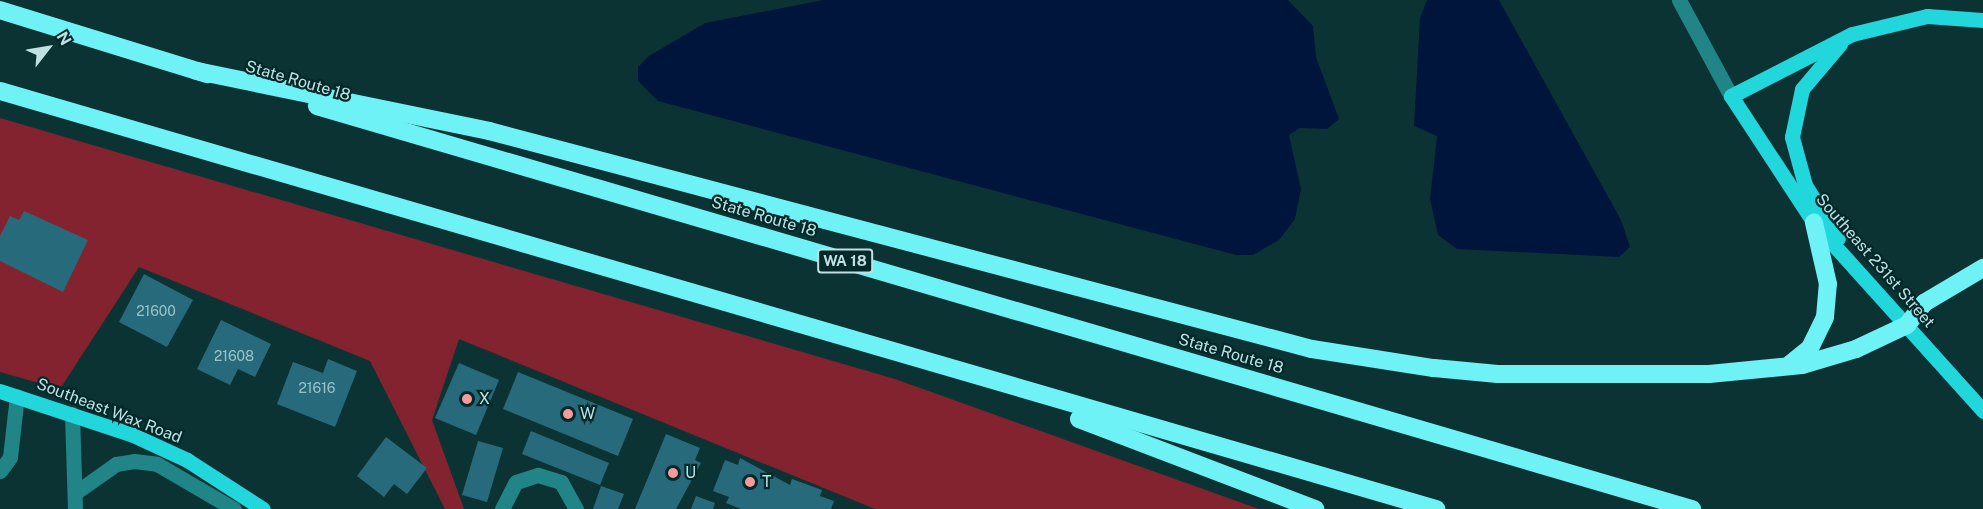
<!DOCTYPE html>
<style>
body{margin:0}
#map{position:relative;width:1983px;height:509px;overflow:hidden;background:#0c3334;font-family:"Public Sans",sans-serif}
div>[style]{position:absolute}
.green>*{inset:0;background:#82232f}
.water>*{inset:0;background:#00153b}
.building>*{inset:0;background:#276a7b}
.minor>*{height:15px;margin:-7.5px;padding:0 7.5px;transform-origin:7.5px;border-radius:7.5px;background:#218588}
.major>*{height:15px;margin:-7.5px;padding:0 7.5px;transform-origin:7.5px;border-radius:7.5px;background:#21d7dc}
.highway>*{height:18px;margin:-9px;padding:0 9px;transform-origin:9px;border-radius:9px;background:#6ef2f6}
.dots>*{width:16px;height:16px;translate:-50% -50%;box-sizing:border-box;border:3px solid #01292a;border-radius:50%}
span{translate:-50% -50%;white-space:nowrap;text-align:center;line-height:1.15;-webkit-text-stroke:4.5px #01292a;paint-order:stroke}
.number-label{font-size:14px;color:#99c3c8}
.number-label span{-webkit-text-stroke-width:0}
.shield-label span{padding:2px 4px;background:#01292a;border:2px solid;border-radius:4px;-webkit-text-stroke-width:0}
.shield-label{font-size:15px;color:#bfe1e2;font-weight:700}
.street-label{font-size:16px;color:#bfe1e2}
.poi-label{font-size:16px;color:#bfe1e2}
.left{translate:0 -50%;text-align:left}
.north{position:absolute;left:18px;top:18px;width:60px;height:60px;-webkit-text-stroke:4px #01292a;paint-order:stroke;rotate:59deg;font-size:16px;font-weight:700;line-height:24px;text-align:center;color:#bfe1e2}
.north::after{content:'';display:block;margin:auto;width:21px;height:27px;background:#bfe1e2;clip-path:polygon(50% 0,100% 100%,50% 72%,0 100%)}
</style>
<div id="map">
<div class="green">
<div style="clip-path:polygon(0 118px,895px 379px,1259px 509px,875px 509px,459px 339px,432px 420px,464px 509px,445px 509px,370px 361px,139px 267px,60px 389px,0 372px)"></div>
</div>
<div class="water">
<div style="clip-path:polygon(823px 0,1288px 0,1313px 26px,1316px 57px,1339px 119px,1327px 129px,1300px 128px,1289px 135px,1301px 189px,1295px 219px,1279px 240px,1253px 255px,1236px 255px,658px 101px,638px 81px,638px 67px,649px 56px,705px 23px)"></div>
<div style="clip-path:polygon(1427px 0,1499px 0,1621px 220px,1630px 247px,1619px 257px,1457px 249px,1438px 235px,1430px 199px,1437px 136px,1414px 126px,1420px 18px)"></div>
</div>
<div class="building">
<div style="clip-path:polygon(24px 211px,88px 240px,63px 292px,0 261px,0 236px,10px 216px,19px 220px)"></div>
<div style="clip-path:polygon(144px 274px,193px 300px,167px 347px,119px 322px)"></div>
<div style="clip-path:polygon(221px 320px,271px 344px,255px 377px,238px 369px,230px 385px,197px 369px)"></div>
<div style="clip-path:polygon(328px 359px,357px 371px,335px 427px,277px 404px,293px 362px,323px 373px)"></div>
<div style="clip-path:polygon(459px 363px,499px 380px,476px 435px,435px 418px)"></div>
<div style="clip-path:polygon(518px 372px,633px 419px,618px 456px,503px 409px)"></div>
<div style="clip-path:polygon(531px 431px,609px 463px,600px 485px,522px 454px)"></div>
<div style="clip-path:polygon(666px 434px,700px 448px,695px 460px,701px 463px,676px 509px,635px 509px)"></div>
<div style="clip-path:polygon(386px 437px,427px 468px,407px 494px,394px 484px,384px 497px,357px 476px)"></div>
<div style="clip-path:polygon(478px 441px,503px 448px,487px 502px,462px 495px)"></div>
<div style="clip-path:polygon(740px 458px,790px 485px,792px 479px,822px 490px,820px 496px,834px 501px,831px 509px,741px 509px,726px 503px,729px 497px,713px 491px,725px 460px,738px 465px)"></div>
<div style="clip-path:polygon(601px 486px,624px 494px,618px 509px,593px 509px)"></div>
<div style="clip-path:polygon(696px 496px,715px 503px,713px 509px,691px 509px)"></div>
</div>
<div class="minor">
<div style="left:1679px;top:0;width:109px;rotate:61.6deg"></div>
<div style="left:72px;top:414px;width:95px;rotate:88.2deg"></div>
<div style="left:0;top:471px;width:17px;rotate:-54deg"></div>
<div style="left:10px;top:457px;width:61px;rotate:-83.5deg"></div>
<div style="left:75px;top:493px;width:50px;rotate:-35.3deg"></div>
<div style="left:116px;top:464px;width:18px;rotate:-9deg"></div>
<div style="left:134px;top:461px;width:23px;rotate:7deg"></div>
<div style="left:157px;top:464px;width:89px;rotate:30.3deg"></div>
<div style="left:502px;top:509px;width:30px;rotate:-63deg"></div>
<div style="left:516px;top:482px;width:23px;rotate:-18deg"></div>
<div style="left:538px;top:475px;width:24px;rotate:17deg"></div>
<div style="left:561px;top:482px;width:31px;rotate:61deg"></div>
</div>
<div class="major">
<div style="left:1983px;top:20px;width:56px;rotate:-175.9deg"></div>
<div style="left:1927px;top:16px;width:77px;rotate:166.5deg"></div>
<div style="left:1852px;top:34px;width:136px;rotate:152.9deg"></div>
<div style="left:1731px;top:96px;width:152px;rotate:56.8deg"></div>
<div style="left:1814px;top:223px;width:253px;rotate:48deg"></div>
<div style="left:1838px;top:238px;width:62px;rotate:-121.9deg"></div>
<div style="left:1805px;top:185px;width:50px;rotate:-105.2deg"></div>
<div style="left:1792px;top:137px;width:49px;rotate:-78.2deg"></div>
<div style="left:1802px;top:89px;width:59px;rotate:-49.8deg"></div>
<div style="left:0;top:391px;width:140px;rotate:18.3deg"></div>
<div style="left:133px;top:435px;width:60px;rotate:24.8deg"></div>
<div style="left:187px;top:460px;width:90px;rotate:32.8deg"></div>
</div>
<div class="highway">
<div style="left:0;top:10px;width:217px;rotate:17.2deg"></div>
<div style="left:197px;top:71px;width:298px;rotate:11.6deg"></div>
<div style="left:489px;top:131px;width:851px;rotate:14.84deg"></div>
<div style="left:1312px;top:349px;width:123px;rotate:8.9deg"></div>
<div style="left:1434px;top:368px;width:64px;rotate:5.4deg"></div>
<div style="left:1498px;top:374px;width:211px"></div>
<div style="left:1709px;top:374px;width:93px;rotate:-5.5deg"></div>
<div style="left:1802px;top:365px;width:56px;rotate:-16.5deg"></div>
<div style="left:1856px;top:349px;width:56px;rotate:-25.2deg"></div>
<div style="left:1907px;top:325px;width:28px;rotate:-52deg"></div>
<div style="left:1924px;top:303px;width:69px;rotate:-30.7deg"></div>
<div style="left:0;top:91px;width:1496px;rotate:16.23deg"></div>
<div style="left:317px;top:106px;width:1433px;rotate:16.34deg"></div>
<div style="left:1789px;top:365px;width:27px;rotate:-39deg"></div>
<div style="left:1810px;top:348px;width:34px;rotate:-64deg"></div>
<div style="left:1825px;top:317px;width:33px;rotate:-85deg"></div>
<div style="left:1828px;top:284px;width:63px;rotate:-102.9deg"></div>
<div style="left:1079px;top:419px;width:253px;rotate:20.9deg"></div>
</div>
<div class="dots">
<div style="left:467px;top:399px;background:#f59b9d"></div>
<div style="left:568px;top:414px;background:#f59b9d"></div>
<div style="left:673px;top:473px;background:#f59b9d"></div>
<div style="left:750px;top:482px;background:#f59b9d"></div>
</div>
<div class="number-label">
<span style="left:156px;top:311px">21600</span>
<span style="left:234px;top:356px">21608</span>
<span style="left:317px;top:388px">21616</span>
</div>
<div class="shield-label">
<span style="left:845px;top:261px">WA 18</span>
</div>
<div class="street-label">
<span style="left:298px;top:81px;rotate:16deg">State Route 18</span>
<span style="left:764px;top:217px;rotate:16deg">State Route 18</span>
<span style="left:1875px;top:261px;rotate:49deg">Southeast 231st Street</span>
<span style="left:1231px;top:354px;rotate:16deg">State Route 18</span>
<span style="left:109px;top:411px;rotate:21deg">Southeast Wax Road</span>
</div>
<div class="poi-label">
<span class="left" style="left:479px;top:399px">X</span>
<span class="left" style="left:580px;top:414px">W</span>
<span class="left" style="left:685px;top:473px">U</span>
<span class="left" style="left:762px;top:482px">T</span>
</div>
<div class="north">N</div>
</div>
